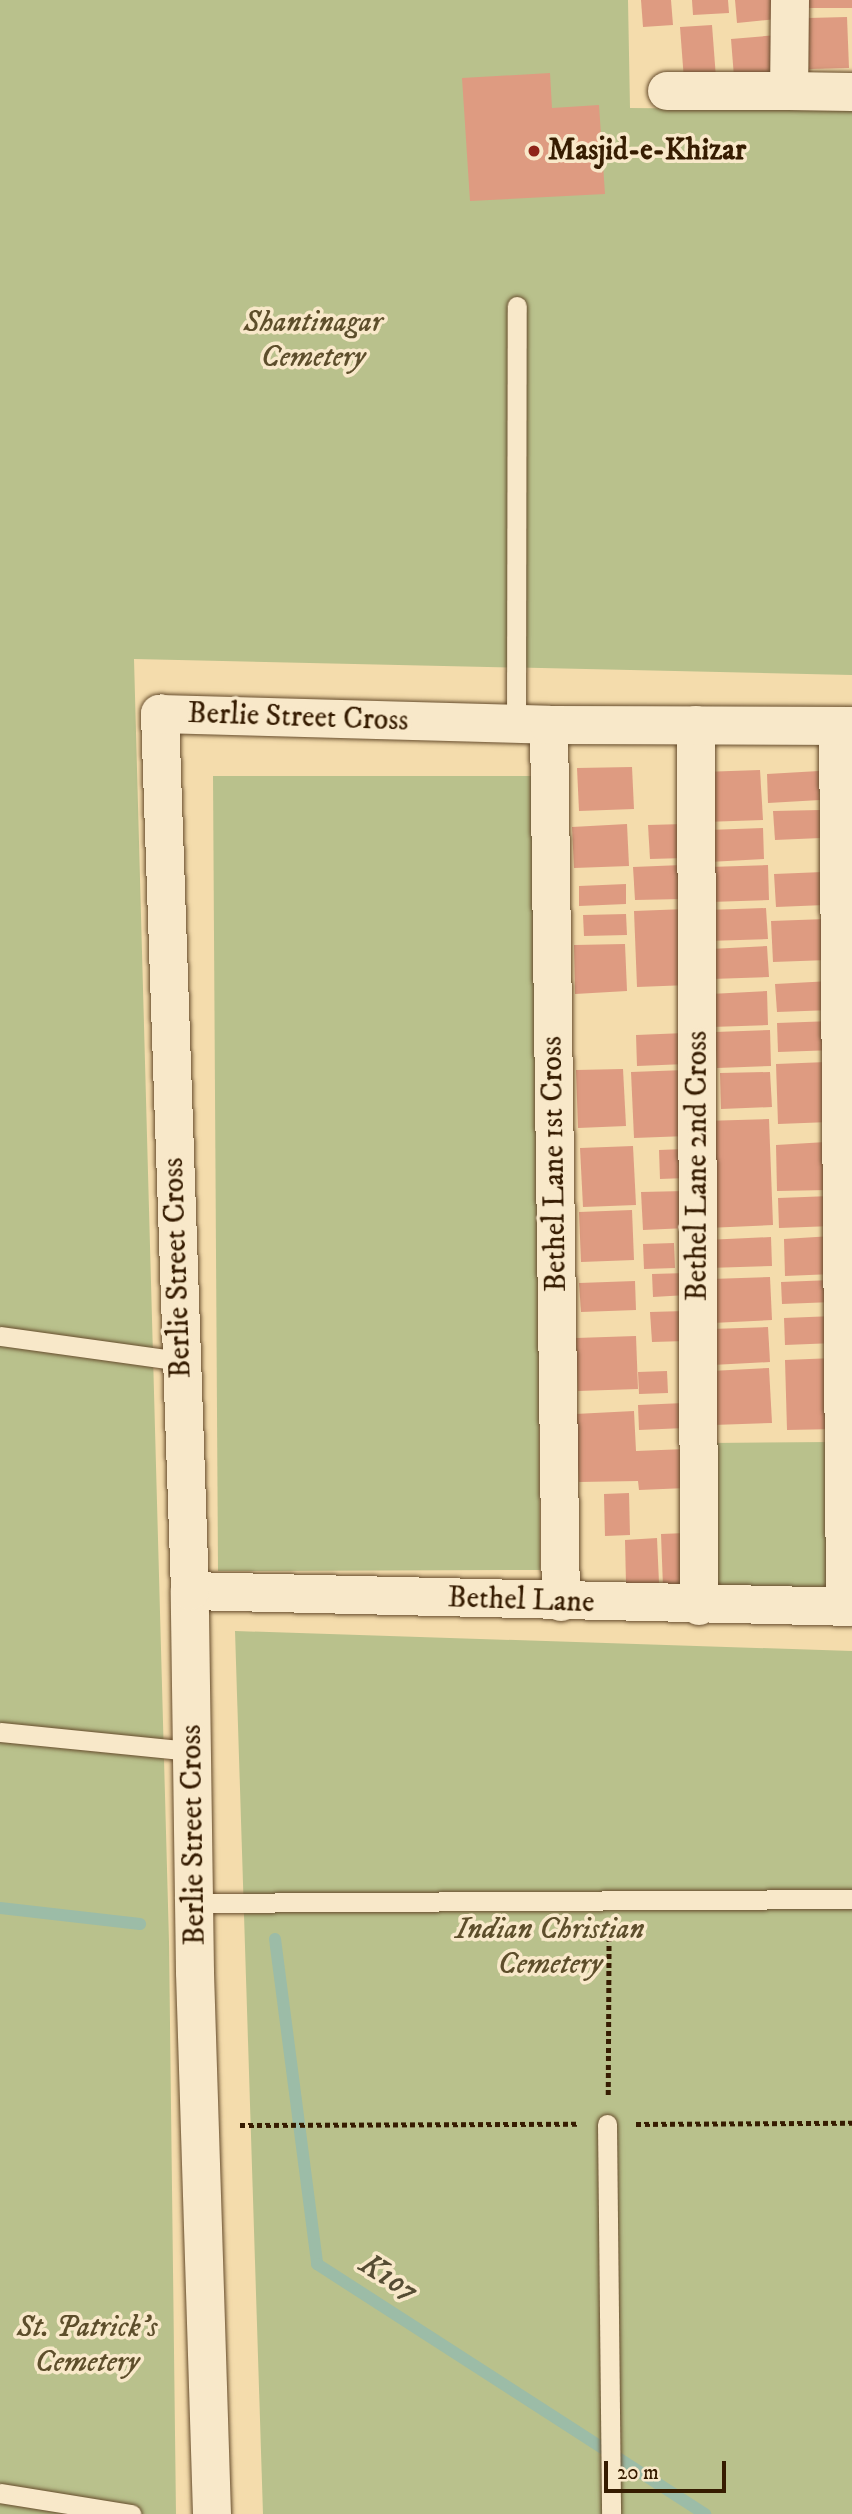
<!DOCTYPE html>
<style>
body{margin:0}
#map{position:relative;width:852px;height:2514px;overflow:hidden;background:#f4dcac;font-family:"IM FELL DW Pica",serif}
div>[style]{position:absolute}
.green>*{inset:0;background:#b9c18c}
.stream>*{height:12px;margin:-6px;padding:0 6px;transform-origin:6px;border-radius:6px;background:#9cbca7}
.building>*{inset:0;background:#de9b81}
.path>*{height:4.5px;margin-top:-2.25px;transform-origin:0;background:repeating-linear-gradient(90deg,#361c01 0 5px,transparent 0 8.5px)}
.roads{filter:drop-shadow(0 0 2px #664c2c) drop-shadow(0 0 2px #664c2c)}
.lane>*{height:19px;margin:-9.5px;padding:0 9.5px;transform-origin:9.5px;border-radius:9.5px;background:#f8e8c9}
.street>*{height:38px;margin:-19px;padding:0 19px;transform-origin:19px;border-radius:19px;background:#f8e8c9}
.secondary>*{height:38px;margin:-19px;padding:0 19px;transform-origin:19px;border-radius:19px;background:#f8e8c9}
.dots>*{width:19px;height:19px;translate:-50% -50%;box-sizing:border-box;border:4px solid #f8e8c9;border-radius:50%}
span{translate:-50% -50%;white-space:nowrap;text-align:center;line-height:1.15;-webkit-text-stroke:7px #f8e8c9;paint-order:stroke}
.poi-label{font-size:30px;color:#361c01;font-weight:700}
.left{translate:0 -50%;text-align:left}
.park-label{font-size:30px;color:#5d4e2b;font-style:italic}
.street-label{font-size:30px;color:#361c01}
.water-label{font-size:32px;color:#554c33;font-style:italic}
.scale{position:absolute;left:604px;top:2461px;width:122px;height:32px;box-sizing:border-box;border:4px solid #361c01;border-top:0;padding-left:9px;font-size:21px;line-height:24px;white-space:nowrap;color:#361c01;-webkit-text-stroke:5px #f8e8c9;paint-order:stroke}
</style>
<div id="map">
<div class="green">
<div style="clip-path:polygon(0 0,628px 0,630px 108px,852px 110px,852px 675px,134px 659px,169px 1942px,176px 2514px,0 2514px)"></div>
<div style="clip-path:polygon(213px 776px,536px 776px,540px 1570px,218px 1571px)"></div>
<div style="clip-path:polygon(833px 1442px,833px 1595px,710px 1595px,710px 1443px)"></div>
<div style="clip-path:polygon(235px 1631px,852px 1651px,852px 2514px,263px 2514px)"></div>
</div>
<div class="stream">
<div style="left:0;top:1908px;width:141px;rotate:6.5deg"></div>
<div style="left:275px;top:1939px;width:328px;rotate:82.6deg"></div>
<div style="left:317px;top:2264px;width:462px;rotate:32.8deg"></div>
</div>
<div class="building">
<div style="clip-path:polygon(641px 0,671px 0,673px 25px,643px 27px)"></div>
<div style="clip-path:polygon(692px 0,728px 0,729px 13px,693px 15px)"></div>
<div style="clip-path:polygon(735px 0,776px 0,777px 19px,737px 23px)"></div>
<div style="clip-path:polygon(794px 0,852px 0,852px 8px,794px 8px)"></div>
<div style="clip-path:polygon(847px 17px,849px 68px,809px 69px,808px 18px)"></div>
<div style="clip-path:polygon(712px 25px,716px 78px,684px 80px,680px 27px)"></div>
<div style="clip-path:polygon(777px 35px,780px 73px,734px 77px,731px 39px)"></div>
<div style="clip-path:polygon(550px 73px,552px 108px,599px 105px,605px 194px,470px 201px,462px 78px)"></div>
<div style="clip-path:polygon(632px 767px,634px 809px,579px 811px,577px 768px)"></div>
<div style="clip-path:polygon(760px 770px,763px 820px,704px 822px,702px 772px)"></div>
<div style="clip-path:polygon(819px 771px,820px 800px,768px 803px,767px 774px)"></div>
<div style="clip-path:polygon(820px 810px,821px 838px,775px 840px,773px 811px)"></div>
<div style="clip-path:polygon(627px 824px,629px 866px,574px 868px,572px 827px)"></div>
<div style="clip-path:polygon(684px 824px,685px 858px,650px 859px,648px 825px)"></div>
<div style="clip-path:polygon(763px 828px,764px 859px,709px 862px,708px 830px)"></div>
<div style="clip-path:polygon(682px 865px,683px 899px,635px 900px,633px 867px)"></div>
<div style="clip-path:polygon(768px 865px,769px 900px,710px 902px,709px 867px)"></div>
<div style="clip-path:polygon(823px 872px,825px 905px,776px 907px,774px 874px)"></div>
<div style="clip-path:polygon(626px 884px,626px 904px,579px 906px,579px 886px)"></div>
<div style="clip-path:polygon(766px 908px,768px 939px,707px 941px,707px 910px)"></div>
<div style="clip-path:polygon(686px 909px,689px 985px,637px 987px,634px 911px)"></div>
<div style="clip-path:polygon(626px 914px,627px 935px,584px 936px,583px 915px)"></div>
<div style="clip-path:polygon(826px 919px,828px 960px,773px 962px,771px 921px)"></div>
<div style="clip-path:polygon(625px 944px,627px 991px,575px 994px,574px 945px)"></div>
<div style="clip-path:polygon(767px 946px,769px 977px,711px 979px,710px 949px)"></div>
<div style="clip-path:polygon(831px 981px,832px 1010px,777px 1012px,775px 984px)"></div>
<div style="clip-path:polygon(767px 991px,768px 1025px,711px 1027px,710px 994px)"></div>
<div style="clip-path:polygon(833px 1021px,835px 1050px,778px 1052px,777px 1023px)"></div>
<div style="clip-path:polygon(770px 1030px,771px 1066px,717px 1068px,715px 1032px)"></div>
<div style="clip-path:polygon(685px 1033px,686px 1064px,637px 1066px,636px 1035px)"></div>
<div style="clip-path:polygon(827px 1062px,830px 1122px,778px 1124px,776px 1064px)"></div>
<div style="clip-path:polygon(623px 1069px,626px 1126px,578px 1128px,576px 1070px)"></div>
<div style="clip-path:polygon(685px 1070px,687px 1136px,634px 1138px,631px 1072px)"></div>
<div style="clip-path:polygon(770px 1072px,772px 1107px,721px 1109px,720px 1073px)"></div>
<div style="clip-path:polygon(769px 1119px,773px 1225px,707px 1228px,703px 1121px)"></div>
<div style="clip-path:polygon(826px 1142px,828px 1190px,777px 1191px,776px 1145px)"></div>
<div style="clip-path:polygon(633px 1146px,636px 1205px,583px 1207px,580px 1148px)"></div>
<div style="clip-path:polygon(685px 1149px,686px 1178px,660px 1179px,659px 1150px)"></div>
<div style="clip-path:polygon(685px 1191px,687px 1228px,643px 1230px,641px 1192px)"></div>
<div style="clip-path:polygon(831px 1196px,833px 1226px,779px 1228px,778px 1198px)"></div>
<div style="clip-path:polygon(632px 1210px,634px 1260px,581px 1262px,579px 1212px)"></div>
<div style="clip-path:polygon(832px 1236px,833px 1274px,785px 1276px,784px 1239px)"></div>
<div style="clip-path:polygon(771px 1237px,772px 1266px,708px 1268px,706px 1240px)"></div>
<div style="clip-path:polygon(674px 1243px,675px 1268px,644px 1269px,643px 1244px)"></div>
<div style="clip-path:polygon(687px 1273px,687px 1295px,653px 1297px,652px 1274px)"></div>
<div style="clip-path:polygon(770px 1277px,772px 1320px,712px 1323px,711px 1279px)"></div>
<div style="clip-path:polygon(832px 1280px,833px 1302px,782px 1304px,781px 1282px)"></div>
<div style="clip-path:polygon(635px 1281px,636px 1310px,581px 1312px,579px 1283px)"></div>
<div style="clip-path:polygon(685px 1311px,686px 1341px,652px 1342px,650px 1312px)"></div>
<div style="clip-path:polygon(834px 1316px,835px 1343px,785px 1345px,784px 1318px)"></div>
<div style="clip-path:polygon(768px 1327px,770px 1362px,712px 1365px,711px 1329px)"></div>
<div style="clip-path:polygon(636px 1336px,638px 1389px,578px 1391px,576px 1338px)"></div>
<div style="clip-path:polygon(834px 1358px,837px 1429px,787px 1430px,785px 1360px)"></div>
<div style="clip-path:polygon(769px 1368px,772px 1423px,713px 1425px,711px 1371px)"></div>
<div style="clip-path:polygon(667px 1371px,668px 1393px,639px 1394px,638px 1372px)"></div>
<div style="clip-path:polygon(684px 1403px,685px 1428px,639px 1430px,638px 1405px)"></div>
<div style="clip-path:polygon(634px 1411px,636px 1451px,686px 1449px,687px 1488px,639px 1490px,638px 1481px,579px 1482px,575px 1414px)"></div>
<div style="clip-path:polygon(629px 1493px,630px 1535px,605px 1536px,604px 1494px)"></div>
<div style="clip-path:polygon(686px 1533px,688px 1586px,663px 1587px,661px 1534px)"></div>
<div style="clip-path:polygon(657px 1538px,659px 1583px,626px 1584px,625px 1540px)"></div>
</div>
<div class="path">
<div style="left:608px;top:2095px;width:166px;rotate:-89.7deg"></div>
<div style="left:636px;top:2124px;width:216px;rotate:-0.3deg"></div>
<div style="left:240px;top:2125px;width:338px;rotate:-0.2deg"></div>
</div>
<div class="roads">
<div class="lane">
<div style="left:516px;top:724px;width:418px;rotate:-89.9deg"></div>
<div style="left:0;top:1336px;width:183px;rotate:7.9deg"></div>
<div style="left:0;top:1732px;width:193px;rotate:5.7deg"></div>
<div style="left:195px;top:1903px;width:657px;rotate:-0.35deg"></div>
<div style="left:607px;top:2124px;width:390px;rotate:89.4deg"></div>
<div style="left:0;top:2493px;width:133px;rotate:9.1deg"></div>
</div>
<div class="street">
<div style="left:790px;top:0;width:91px;rotate:90.6deg"></div>
<div style="left:789px;top:91px;width:63px;rotate:0.9deg"></div>
<div style="left:667px;top:91px;width:122px"></div>
<div style="left:549px;top:725px;width:877px;rotate:89.22deg"></div>
<div style="left:696px;top:725px;width:881px;rotate:89.8deg"></div>
<div style="left:838px;top:726px;width:881px;rotate:89.54deg"></div>
<div style="left:190px;top:1591px;width:662px;rotate:1.38deg"></div>
</div>
<div class="secondary">
<div style="left:212px;top:2514px;width:542px;rotate:-91.8deg"></div>
<div style="left:195px;top:1972px;width:381px;rotate:-90.8deg"></div>
<div style="left:190px;top:1591px;width:878px;rotate:-91.96deg"></div>
<div style="left:160px;top:714px;width:389px;rotate:1.6deg"></div>
<div style="left:549px;top:725px;width:303px;rotate:0.2deg"></div>
</div>
</div>
<div class="dots">
<div style="left:534px;top:151px;background:#8f2418"></div>
</div>
<div class="poi-label">
<span class="left" style="left:548px;top:151px">Masjid-e-Khizar</span>
</div>
<div class="park-label">
<span style="left:313px;top:340px">Shantinagar<br>Cemetery</span>
<span style="left:550px;top:1947px">Indian Christian<br>Cemetery</span>
<span style="left:87px;top:2345px">St. Patrick's<br>Cemetery</span>
</div>
<div class="street-label">
<span style="left:298px;top:718px;rotate:2deg">Berlie Street Cross</span>
<span style="left:555px;top:1164px;rotate:-91deg">Bethel Lane 1st Cross</span>
<span style="left:698px;top:1166px;rotate:-90deg">Bethel Lane 2nd Cross</span>
<span style="left:178px;top:1268px;rotate:-92deg">Berlie Street Cross</span>
<span style="left:521px;top:1601px;rotate:2deg">Bethel Lane</span>
<span style="left:194px;top:1835px;rotate:-91deg">Berlie Street Cross</span>
</div>
<div class="water-label">
<span style="left:388px;top:2278px;rotate:33deg">K107</span>
</div>
<div class="scale">20 m</div>
</div>
